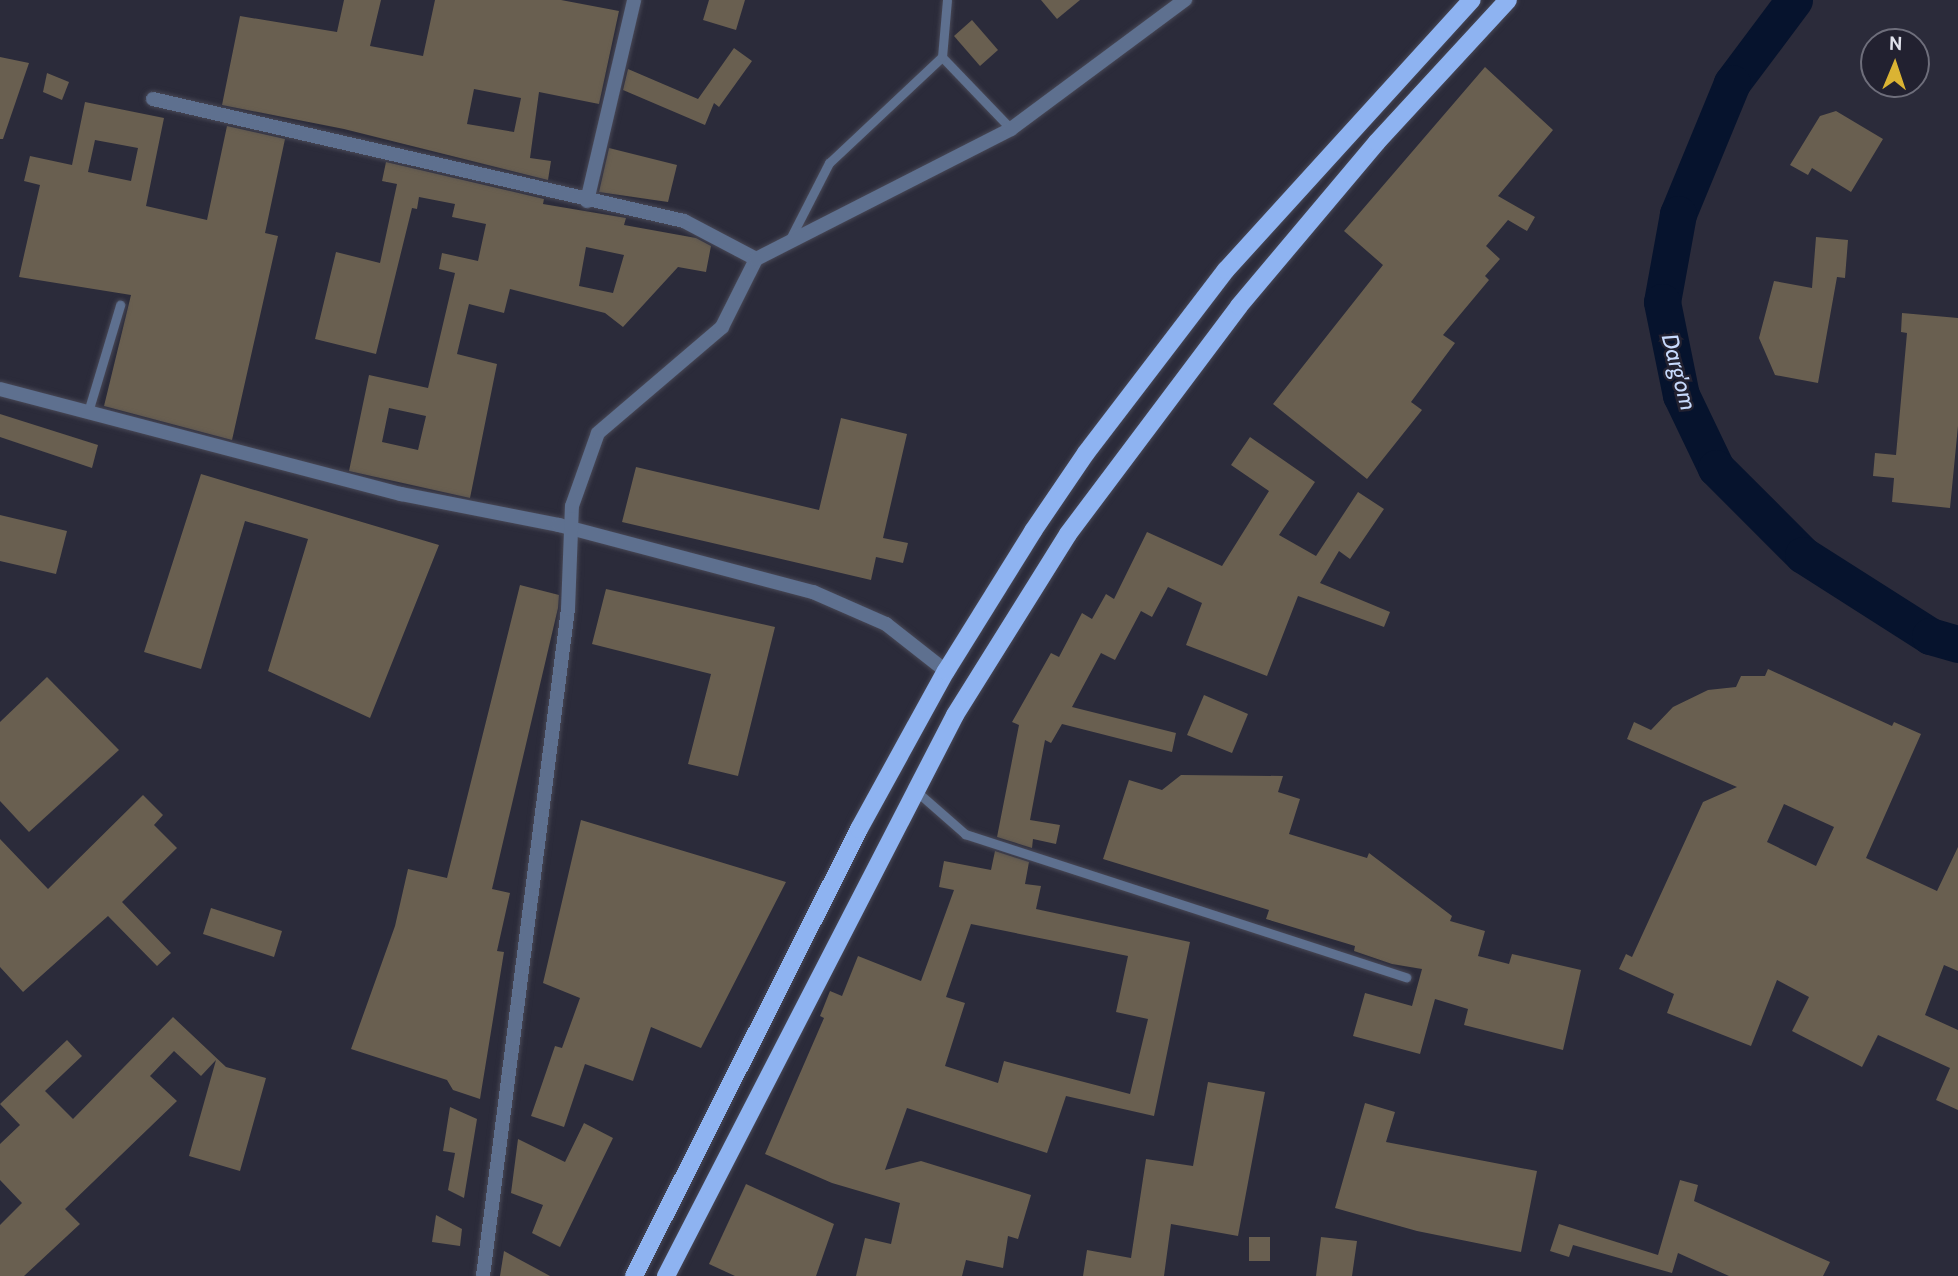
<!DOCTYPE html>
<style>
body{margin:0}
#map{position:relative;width:1958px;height:1276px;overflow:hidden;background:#2b2b3a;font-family:Cabin,sans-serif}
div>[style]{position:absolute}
.river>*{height:37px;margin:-18.5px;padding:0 18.5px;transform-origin:18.5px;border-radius:18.5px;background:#06132d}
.building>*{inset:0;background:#695f50}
.roads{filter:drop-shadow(0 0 2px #484856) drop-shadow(0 0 2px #484856)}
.service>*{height:9px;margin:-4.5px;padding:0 4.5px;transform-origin:4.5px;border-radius:4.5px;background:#5e708f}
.minor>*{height:14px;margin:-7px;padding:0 7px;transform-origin:7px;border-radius:7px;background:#5e708f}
.primary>*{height:18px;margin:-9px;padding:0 9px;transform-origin:9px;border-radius:9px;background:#8eb3f1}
span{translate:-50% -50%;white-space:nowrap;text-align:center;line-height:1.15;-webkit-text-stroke:5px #222130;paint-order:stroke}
.water-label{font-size:23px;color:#c7dafd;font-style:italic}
.north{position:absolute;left:1860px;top:28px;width:70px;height:70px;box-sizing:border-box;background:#222130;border:2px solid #6e6e7b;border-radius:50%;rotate:2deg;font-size:19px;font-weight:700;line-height:28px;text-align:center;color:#e1e2ec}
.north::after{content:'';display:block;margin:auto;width:24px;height:32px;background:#dab333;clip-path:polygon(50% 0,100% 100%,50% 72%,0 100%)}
</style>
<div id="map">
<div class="river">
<div style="left:1794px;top:0;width:104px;rotate:126.8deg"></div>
<div style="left:1732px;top:83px;width:142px;rotate:112.4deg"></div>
<div style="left:1678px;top:214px;width:89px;rotate:100.3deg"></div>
<div style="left:1662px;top:302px;width:95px;rotate:78.5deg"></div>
<div style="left:1681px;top:395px;width:81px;rotate:64.4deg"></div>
<div style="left:1716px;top:468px;width:123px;rotate:45deg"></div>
<div style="left:1803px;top:555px;width:151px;rotate:32.5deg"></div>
<div style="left:1930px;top:636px;width:29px;rotate:16deg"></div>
</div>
<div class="building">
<div style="clip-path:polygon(evenodd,344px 0,381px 0,370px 46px,423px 56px,435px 0,561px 0,619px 11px,599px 104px,539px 92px,530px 158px,551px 161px,548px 180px,344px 129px,222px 105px,240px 16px,337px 32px,344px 0,474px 89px,521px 98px,514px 132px,467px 124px,474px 89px)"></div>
<div style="clip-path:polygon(709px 0,745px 0,736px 30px,703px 20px)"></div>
<div style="clip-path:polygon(1041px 0,1080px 0,1057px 19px)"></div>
<div style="clip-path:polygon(972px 20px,998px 50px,980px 66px,954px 36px)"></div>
<div style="clip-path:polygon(734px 48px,752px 61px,719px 107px,714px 103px,705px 125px,623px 90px,628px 69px,698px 99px)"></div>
<div style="clip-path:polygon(0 57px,29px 63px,3px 139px,0 139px)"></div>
<div style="clip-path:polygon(1485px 67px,1553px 130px,1498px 196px,1535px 217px,1527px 231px,1508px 220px,1486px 246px,1500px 259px,1485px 276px,1489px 280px,1443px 335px,1455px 343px,1411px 402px,1422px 410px,1367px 479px,1273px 404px,1383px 265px,1344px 231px)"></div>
<div style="clip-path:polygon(47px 73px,69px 82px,62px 100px,43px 92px)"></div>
<div style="clip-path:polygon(evenodd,85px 102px,164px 118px,146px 206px,207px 220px,227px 126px,285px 139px,265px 233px,278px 236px,232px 440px,104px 406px,131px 295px,19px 277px,40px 185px,24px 181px,30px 156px,72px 165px,85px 102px,95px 140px,138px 148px,131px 181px,88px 172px,95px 140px)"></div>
<div style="clip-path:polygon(1836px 111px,1883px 139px,1851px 192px,1812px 168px,1808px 175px,1790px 165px,1820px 116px)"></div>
<div style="clip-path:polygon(609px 148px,677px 165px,668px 202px,599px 192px)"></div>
<div style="clip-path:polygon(evenodd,386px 162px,544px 199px,543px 204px,626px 218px,624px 225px,696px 238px,711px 246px,706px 272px,678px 267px,623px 327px,605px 313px,510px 289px,504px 313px,469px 304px,457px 354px,497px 364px,470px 498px,349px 471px,369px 375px,428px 388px,455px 273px,439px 269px,442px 253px,478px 261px,486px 224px,452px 217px,455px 204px,419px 197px,417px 209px,412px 208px,376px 354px,315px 339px,336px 252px,380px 263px,397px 184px,382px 181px,386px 162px,586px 247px,624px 255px,613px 293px,579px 286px,586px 247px,386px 162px,389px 408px,426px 416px,418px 450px,382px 442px,389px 408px)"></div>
<div style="clip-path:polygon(1816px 237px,1848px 240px,1845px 278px,1837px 277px,1818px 383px,1775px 375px,1759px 338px,1774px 281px,1812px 288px)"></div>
<div style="clip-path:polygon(1902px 313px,1958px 318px,1958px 426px,1950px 508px,1892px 502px,1894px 478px,1873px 476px,1875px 453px,1896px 455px,1907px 333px,1901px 332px)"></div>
<div style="clip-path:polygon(0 414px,98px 445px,92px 468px,0 437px)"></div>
<div style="clip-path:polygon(841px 418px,907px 434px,883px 538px,908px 543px,903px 563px,876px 557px,871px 580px,622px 522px,636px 467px,819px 510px)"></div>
<div style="clip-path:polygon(1250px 437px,1315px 482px,1279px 535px,1316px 556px,1358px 492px,1384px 509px,1350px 559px,1339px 551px,1320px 583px,1390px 612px,1384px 627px,1298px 596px,1267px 676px,1186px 645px,1202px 603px,1168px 587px,1152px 617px,1141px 611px,1115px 660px,1101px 653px,1072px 707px,1176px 733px,1172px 752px,1062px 724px,1051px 743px,1045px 740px,1030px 820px,1060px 825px,1056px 844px,1033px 839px,1032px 848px,997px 837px,1019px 725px,1012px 722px,1051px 653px,1059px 657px,1082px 613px,1092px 619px,1106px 594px,1114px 599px,1147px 532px,1222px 566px,1269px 491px,1231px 465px)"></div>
<div style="clip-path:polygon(201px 474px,439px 545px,370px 718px,268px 671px,308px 539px,245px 521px,201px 669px,144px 652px)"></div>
<div style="clip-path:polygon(0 515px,67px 531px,56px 574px,0 561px)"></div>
<div style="clip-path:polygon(520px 585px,559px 595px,558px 608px,492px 889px,510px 893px,497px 951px,504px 952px,480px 1099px,453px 1090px,447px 1080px,351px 1049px,395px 926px,408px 869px,447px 878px)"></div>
<div style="clip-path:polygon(606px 589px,775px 627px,738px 776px,688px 764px,711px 674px,592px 644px)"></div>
<div style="clip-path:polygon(evenodd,1768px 669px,1892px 726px,1894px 722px,1921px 734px,1866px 858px,1937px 891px,1958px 847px,1958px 971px,1944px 965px,1925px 1015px,1958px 1030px,1958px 1110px,1936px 1100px,1950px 1068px,1878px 1035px,1862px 1067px,1792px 1031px,1809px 997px,1777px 980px,1751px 1046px,1667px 1013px,1674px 994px,1619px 969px,1626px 954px,1632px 957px,1703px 802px,1737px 787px,1627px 739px,1634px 722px,1651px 730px,1673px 707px,1708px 690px,1736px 687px,1741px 676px,1765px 676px,1768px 669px,1784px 804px,1834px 827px,1816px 866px,1767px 842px,1784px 804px)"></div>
<div style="clip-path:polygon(47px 677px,119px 750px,29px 832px,0 801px,0 722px)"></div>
<div style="clip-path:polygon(1204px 695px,1248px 714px,1232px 753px,1187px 735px)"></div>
<div style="clip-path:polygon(1181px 775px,1283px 776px,1278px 792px,1300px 799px,1289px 834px,1367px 858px,1369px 853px,1452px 916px,1450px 921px,1485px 931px,1478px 956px,1509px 964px,1512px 954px,1581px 970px,1563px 1050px,1464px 1025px,1468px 1009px,1435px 999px,1420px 1054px,1353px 1036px,1365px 993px,1412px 1006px,1422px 969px,1392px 964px,1354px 951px,1355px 946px,1266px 919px,1269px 910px,1103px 859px,1129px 780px,1162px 790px)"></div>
<div style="clip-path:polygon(143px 795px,163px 815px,154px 825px,177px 848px,122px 902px,171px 953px,157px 966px,108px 916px,23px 992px,0 967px,0 839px,48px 889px)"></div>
<div style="clip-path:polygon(581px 820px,786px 882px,701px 1048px,651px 1027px,633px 1081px,585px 1064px,564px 1127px,531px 1116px,555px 1046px,562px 1048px,580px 998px,543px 983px)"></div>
<div style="clip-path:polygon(evenodd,995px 851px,1029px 862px,1025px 884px,1041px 886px,1036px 909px,1190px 942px,1154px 1116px,1066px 1096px,1047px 1153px,907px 1108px,885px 1170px,921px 1161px,1031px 1195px,1018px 1239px,1008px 1236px,1003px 1268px,966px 1260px,962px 1276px,856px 1276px,865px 1238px,891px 1244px,900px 1203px,832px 1183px,765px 1154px,824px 1018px,820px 1016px,830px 991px,842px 996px,858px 956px,921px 981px,954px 890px,939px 887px,944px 861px,991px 870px,995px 851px,971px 924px,1128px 956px,1116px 1012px,1148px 1019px,1130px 1094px,1004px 1061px,998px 1083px,945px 1066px,965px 1003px,946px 997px,971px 924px)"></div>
<div style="clip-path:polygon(211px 908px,282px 931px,274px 957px,203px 934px)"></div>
<div style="clip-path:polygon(173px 1017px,226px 1067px,266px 1078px,240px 1171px,189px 1156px,216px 1060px,201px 1076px,174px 1051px,150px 1076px,177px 1101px,65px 1209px,80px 1224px,24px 1276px,0 1276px,0 1225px,22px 1203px,0 1180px,0 1144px,20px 1125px,0 1104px,67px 1040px,82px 1056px,45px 1091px,73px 1119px)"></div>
<div style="clip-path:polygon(1208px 1082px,1265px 1092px,1238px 1236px,1171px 1224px,1164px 1276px,1083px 1276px,1087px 1250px,1131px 1258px,1146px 1159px,1193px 1166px)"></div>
<div style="clip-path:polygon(1365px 1103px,1395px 1112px,1386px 1142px,1537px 1171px,1521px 1252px,1417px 1231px,1335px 1208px)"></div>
<div style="clip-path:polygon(450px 1107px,477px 1119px,464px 1198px,448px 1190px,455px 1153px,443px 1151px)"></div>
<div style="clip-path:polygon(584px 1123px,613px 1138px,560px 1247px,532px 1233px,543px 1205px,511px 1193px,518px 1139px,565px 1162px)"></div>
<div style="clip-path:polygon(1680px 1180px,1698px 1185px,1694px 1201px,1830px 1262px,1823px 1276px,1729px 1276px,1678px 1253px,1672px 1273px,1573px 1245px,1569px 1257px,1550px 1251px,1559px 1224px,1658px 1255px)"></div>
<div style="clip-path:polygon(746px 1184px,834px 1224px,816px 1276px,735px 1276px,709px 1264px)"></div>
<div style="clip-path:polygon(436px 1215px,462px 1229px,460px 1246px,432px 1242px)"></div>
<div style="clip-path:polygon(1249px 1237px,1270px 1237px,1270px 1261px,1249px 1261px)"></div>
<div style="clip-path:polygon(1321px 1237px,1357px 1241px,1352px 1276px,1316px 1276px)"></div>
<div style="clip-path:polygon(504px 1251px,550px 1276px,500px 1276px)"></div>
</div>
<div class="roads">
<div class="service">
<div style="left:942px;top:57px;width:100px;rotate:46.2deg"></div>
<div style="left:789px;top:241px;width:88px;rotate:-62.9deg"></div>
<div style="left:829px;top:163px;width:155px;rotate:-43.2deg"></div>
<div style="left:942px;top:57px;width:57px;rotate:-85deg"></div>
<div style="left:88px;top:412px;width:112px;rotate:-73.3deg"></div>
<div style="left:915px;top:790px;width:67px;rotate:41.3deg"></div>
<div style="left:965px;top:834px;width:464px;rotate:18deg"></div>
</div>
<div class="minor">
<div style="left:153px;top:99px;width:545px;rotate:12.94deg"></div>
<div style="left:684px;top:221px;width:81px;rotate:27.8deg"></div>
<div style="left:587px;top:201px;width:206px;rotate:-76.8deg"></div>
<div style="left:0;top:389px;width:415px;rotate:14.7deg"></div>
<div style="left:401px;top:494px;width:161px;rotate:11.1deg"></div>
<div style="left:559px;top:525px;width:263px;rotate:14.8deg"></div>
<div style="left:813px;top:592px;width:80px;rotate:23.7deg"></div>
<div style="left:886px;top:624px;width:76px;rotate:38.1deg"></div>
<div style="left:483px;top:1276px;width:672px;rotate:-82.74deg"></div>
<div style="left:568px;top:609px;width:103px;rotate:-87.8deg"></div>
<div style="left:572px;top:506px;width:77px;rotate:-70.4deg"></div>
<div style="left:598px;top:433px;width:163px;rotate:-40.5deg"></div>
<div style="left:722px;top:327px;width:76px;rotate:-63.4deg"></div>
<div style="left:756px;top:259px;width:286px;rotate:-27deg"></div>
<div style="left:1011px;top:129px;width:217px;rotate:-36.6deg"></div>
</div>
<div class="primary">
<div style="left:634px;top:1276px;width:500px;rotate:-63.28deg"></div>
<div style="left:859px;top:829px;width:180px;rotate:-61.2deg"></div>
<div style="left:946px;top:671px;width:165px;rotate:-58.1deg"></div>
<div style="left:1033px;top:531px;width:94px;rotate:-55.8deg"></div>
<div style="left:1086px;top:453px;width:230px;rotate:-52.6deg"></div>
<div style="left:1226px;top:270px;width:365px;rotate:-47.7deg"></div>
<div style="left:666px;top:1276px;width:631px;rotate:-62.74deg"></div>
<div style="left:955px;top:715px;width:213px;rotate:-58deg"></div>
<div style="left:1068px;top:534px;width:285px;rotate:-53.1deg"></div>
<div style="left:1239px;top:306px;width:214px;rotate:-49.9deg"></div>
<div style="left:1377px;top:142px;width:193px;rotate:-47.3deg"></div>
</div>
</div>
<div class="water-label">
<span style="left:1679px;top:372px;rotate:75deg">Darg'om</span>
</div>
<div class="north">N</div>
</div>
